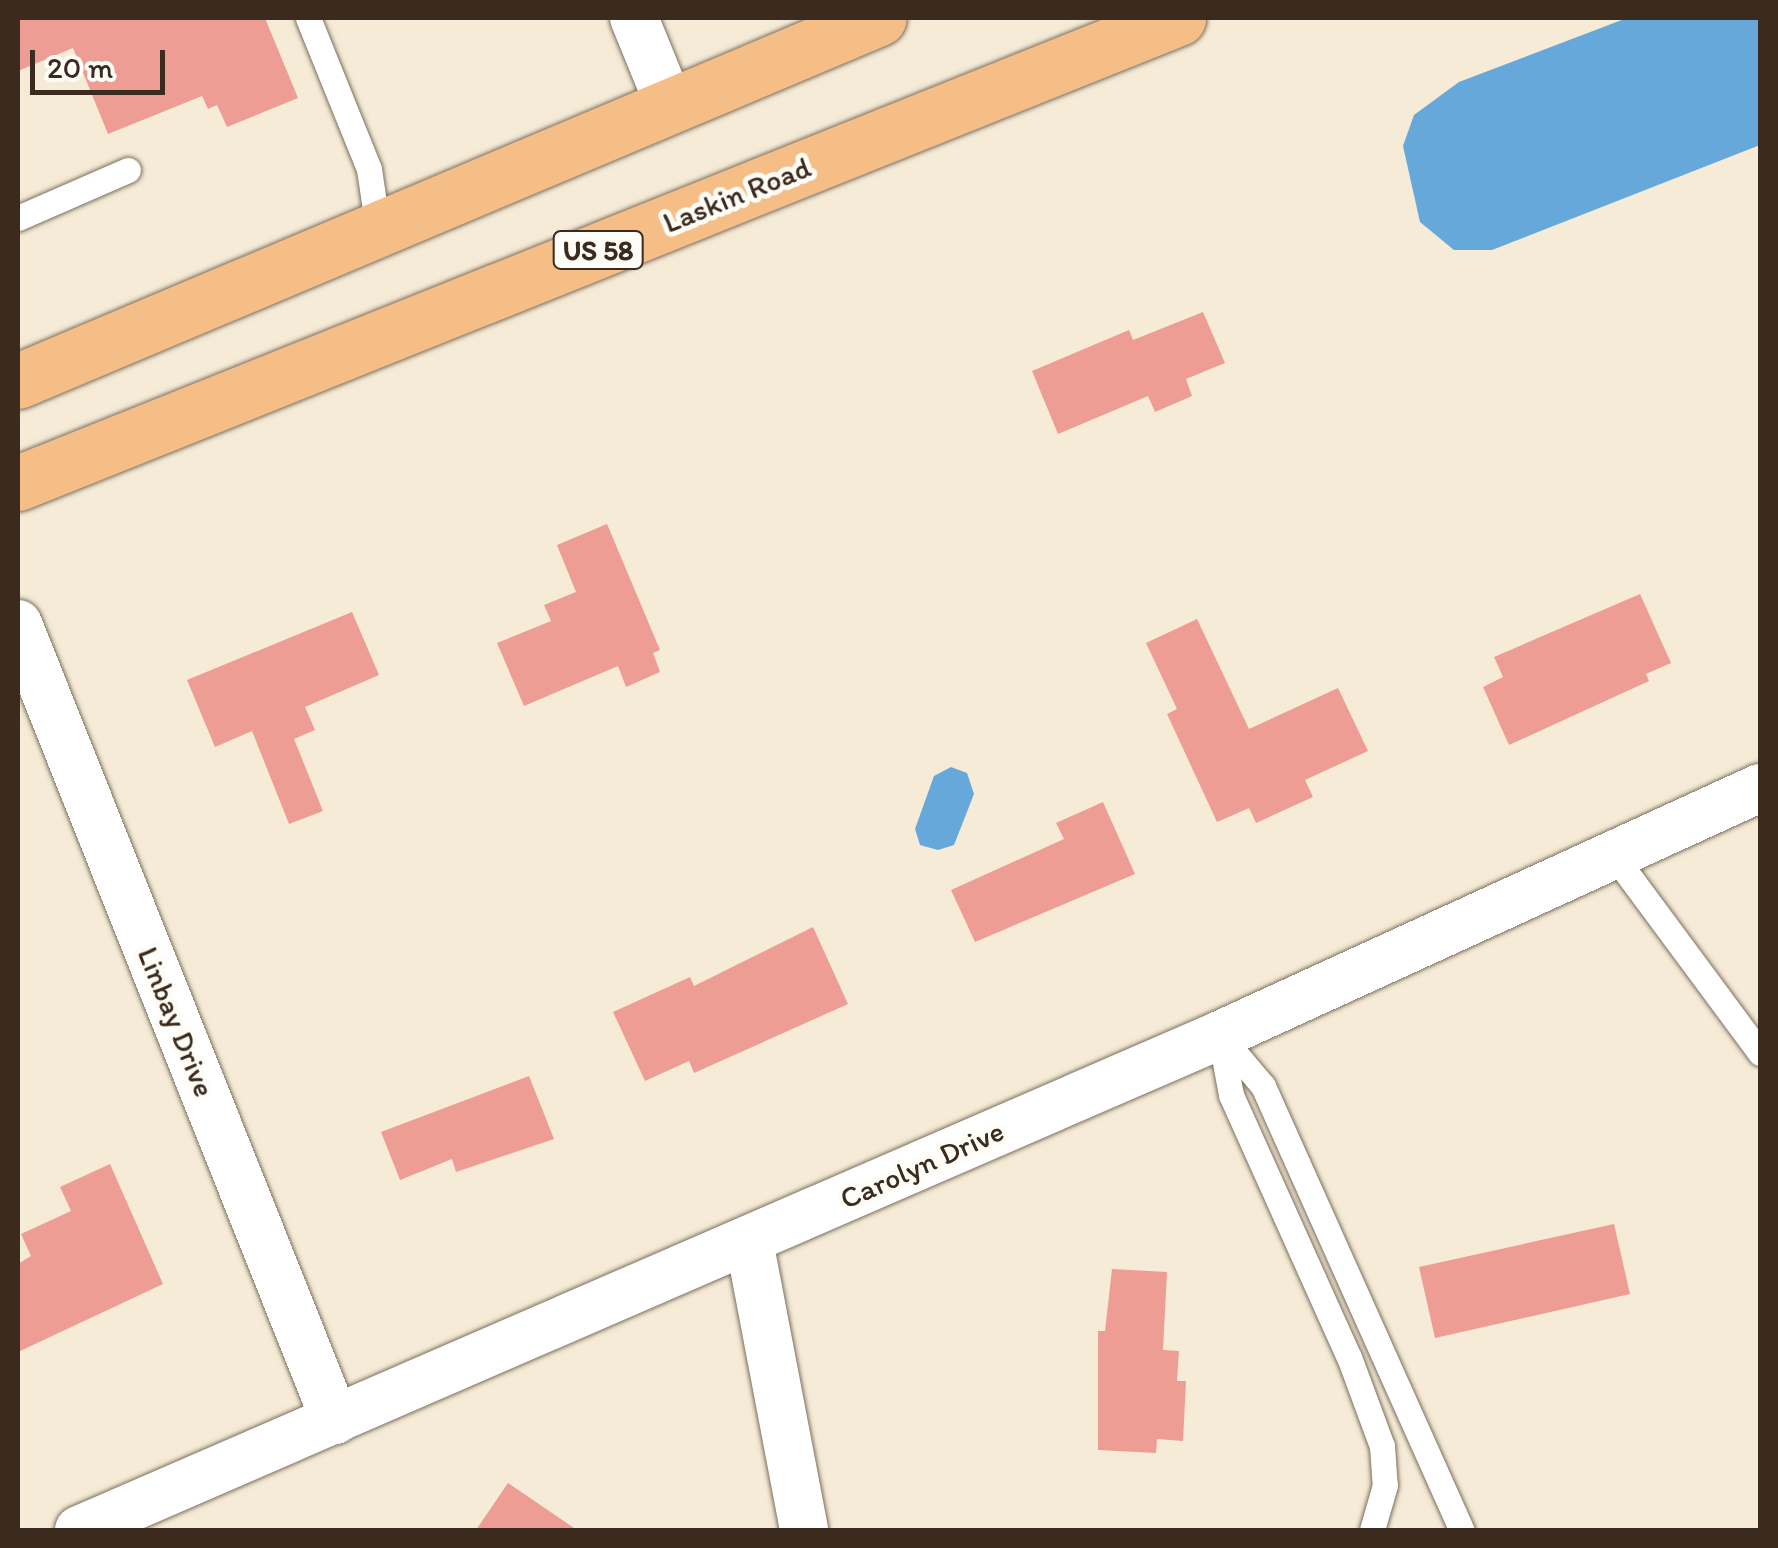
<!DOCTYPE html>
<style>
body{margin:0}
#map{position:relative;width:1778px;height:1548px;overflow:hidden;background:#f5ebd6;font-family:Itim,sans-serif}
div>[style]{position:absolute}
.water>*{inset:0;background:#66a8da}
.building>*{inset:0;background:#ee9d95}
.roads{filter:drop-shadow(0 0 2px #7c6e5e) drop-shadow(0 0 2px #7c6e5e)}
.service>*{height:25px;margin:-12.5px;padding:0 12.5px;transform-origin:12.5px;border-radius:12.5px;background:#fff}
.minor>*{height:48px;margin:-24px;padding:0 24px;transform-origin:24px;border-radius:24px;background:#fff}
.primary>*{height:55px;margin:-27.5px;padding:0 27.5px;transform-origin:27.5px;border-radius:27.5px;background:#f6be87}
span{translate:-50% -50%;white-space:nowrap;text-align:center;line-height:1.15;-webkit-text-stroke:10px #fdfcf7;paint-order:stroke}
.shield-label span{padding:2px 8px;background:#fdfcf7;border:2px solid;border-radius:8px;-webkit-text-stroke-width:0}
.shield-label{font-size:28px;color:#3b2a1e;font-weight:700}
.street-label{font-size:30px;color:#3b2a1e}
.frame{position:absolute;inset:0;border:20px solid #3b2a1e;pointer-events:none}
.scale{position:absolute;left:30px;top:50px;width:135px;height:45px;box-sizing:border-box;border:5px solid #3b2a1e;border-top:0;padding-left:12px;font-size:30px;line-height:35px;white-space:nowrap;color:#3b2a1e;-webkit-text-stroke:8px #fdfcf7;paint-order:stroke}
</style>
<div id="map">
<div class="water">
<div style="clip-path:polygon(1627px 18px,1760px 18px,1760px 145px,1492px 250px,1454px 250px,1420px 222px,1403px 146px,1414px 115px,1459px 82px)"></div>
<div style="clip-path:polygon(951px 767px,967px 773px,974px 794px,954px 845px,938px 850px,920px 845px,915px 829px,934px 776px)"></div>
</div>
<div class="building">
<div style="clip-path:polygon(18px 18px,265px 18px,298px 98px,227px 127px,217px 105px,208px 109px,202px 96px,108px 134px,73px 48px,18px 71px)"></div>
<div style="clip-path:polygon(1203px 312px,1225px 363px,1186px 379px,1192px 396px,1155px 412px,1148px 396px,1058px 434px,1032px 371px,1129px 330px,1133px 340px)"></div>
<div style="clip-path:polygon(607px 524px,660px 650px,653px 653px,660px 672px,626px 687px,618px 666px,524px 706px,497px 643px,551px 621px,544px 605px,576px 592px,557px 545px)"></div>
<div style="clip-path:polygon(1640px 594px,1671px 663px,1646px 674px,1649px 681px,1509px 745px,1483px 687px,1503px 677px,1494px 657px)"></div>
<div style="clip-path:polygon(352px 612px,379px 675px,305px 707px,315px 730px,294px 739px,323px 811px,289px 824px,252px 731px,215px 747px,187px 680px)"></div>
<div style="clip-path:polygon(1197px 619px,1249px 729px,1338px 688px,1368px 751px,1305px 780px,1313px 797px,1256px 823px,1249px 808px,1217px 822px,1167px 714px,1177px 709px,1146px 643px)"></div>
<div style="clip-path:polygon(1103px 802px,1135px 874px,975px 942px,951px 890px,1064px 839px,1056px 823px)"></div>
<div style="clip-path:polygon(813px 927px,848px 1004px,694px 1073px,689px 1061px,645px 1081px,613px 1012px,690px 977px,694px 986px)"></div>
<div style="clip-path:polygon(529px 1076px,554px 1139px,456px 1172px,452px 1159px,400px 1180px,381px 1132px)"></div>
<div style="clip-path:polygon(110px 1164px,163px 1284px,18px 1352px,18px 1264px,31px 1256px,21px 1234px,71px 1211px,60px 1187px)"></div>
<div style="clip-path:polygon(1614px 1224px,1630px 1294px,1435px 1338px,1419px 1267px)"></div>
<div style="clip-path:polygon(1112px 1269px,1167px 1272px,1163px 1350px,1179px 1351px,1177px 1381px,1186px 1381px,1183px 1441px,1157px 1439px,1156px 1453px,1098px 1450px,1098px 1331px,1105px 1331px)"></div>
<div style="clip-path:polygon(508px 1483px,577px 1530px,476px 1530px)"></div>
</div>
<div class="roads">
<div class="service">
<div style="left:308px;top:18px;width:163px;rotate:68deg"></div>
<div style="left:369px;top:169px;width:61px;rotate:81.5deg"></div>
<div style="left:18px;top:218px;width:120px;rotate:-23.6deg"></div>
<div style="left:1615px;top:857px;width:244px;rotate:53.5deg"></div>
<div style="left:1220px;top:1035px;width:67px;rotate:49.9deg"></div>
<div style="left:1263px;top:1086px;width:487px;rotate:65.9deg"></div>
<div style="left:1220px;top:1035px;width:61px;rotate:79.6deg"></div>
<div style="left:1231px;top:1095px;width:287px;rotate:65.8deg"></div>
<div style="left:1349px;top:1357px;width:95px;rotate:69.7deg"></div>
<div style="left:1382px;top:1446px;width:39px;rotate:86deg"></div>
<div style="left:1385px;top:1485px;width:47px;rotate:106.1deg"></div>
</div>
<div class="minor">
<div style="left:634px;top:18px;width:95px;rotate:67.8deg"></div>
<div style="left:18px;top:624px;width:857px;rotate:68.29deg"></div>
<div style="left:749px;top:1241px;width:294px;rotate:79.2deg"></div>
<div style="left:79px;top:1530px;width:1244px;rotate:-23.45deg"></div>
<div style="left:1220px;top:1035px;width:594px;rotate:-24.58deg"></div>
</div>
<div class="primary">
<div style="left:18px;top:381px;width:934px;rotate:-22.86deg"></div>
<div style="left:18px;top:483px;width:1250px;rotate:-21.84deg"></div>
</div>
</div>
<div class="shield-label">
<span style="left:598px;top:250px">US 58</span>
</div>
<div class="street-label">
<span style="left:737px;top:195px;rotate:-22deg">Laskin Road</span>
<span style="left:176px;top:1022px;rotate:68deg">Linbay Drive</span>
<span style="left:922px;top:1165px;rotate:-24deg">Carolyn Drive</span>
</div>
<div class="frame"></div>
<div class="scale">20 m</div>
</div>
